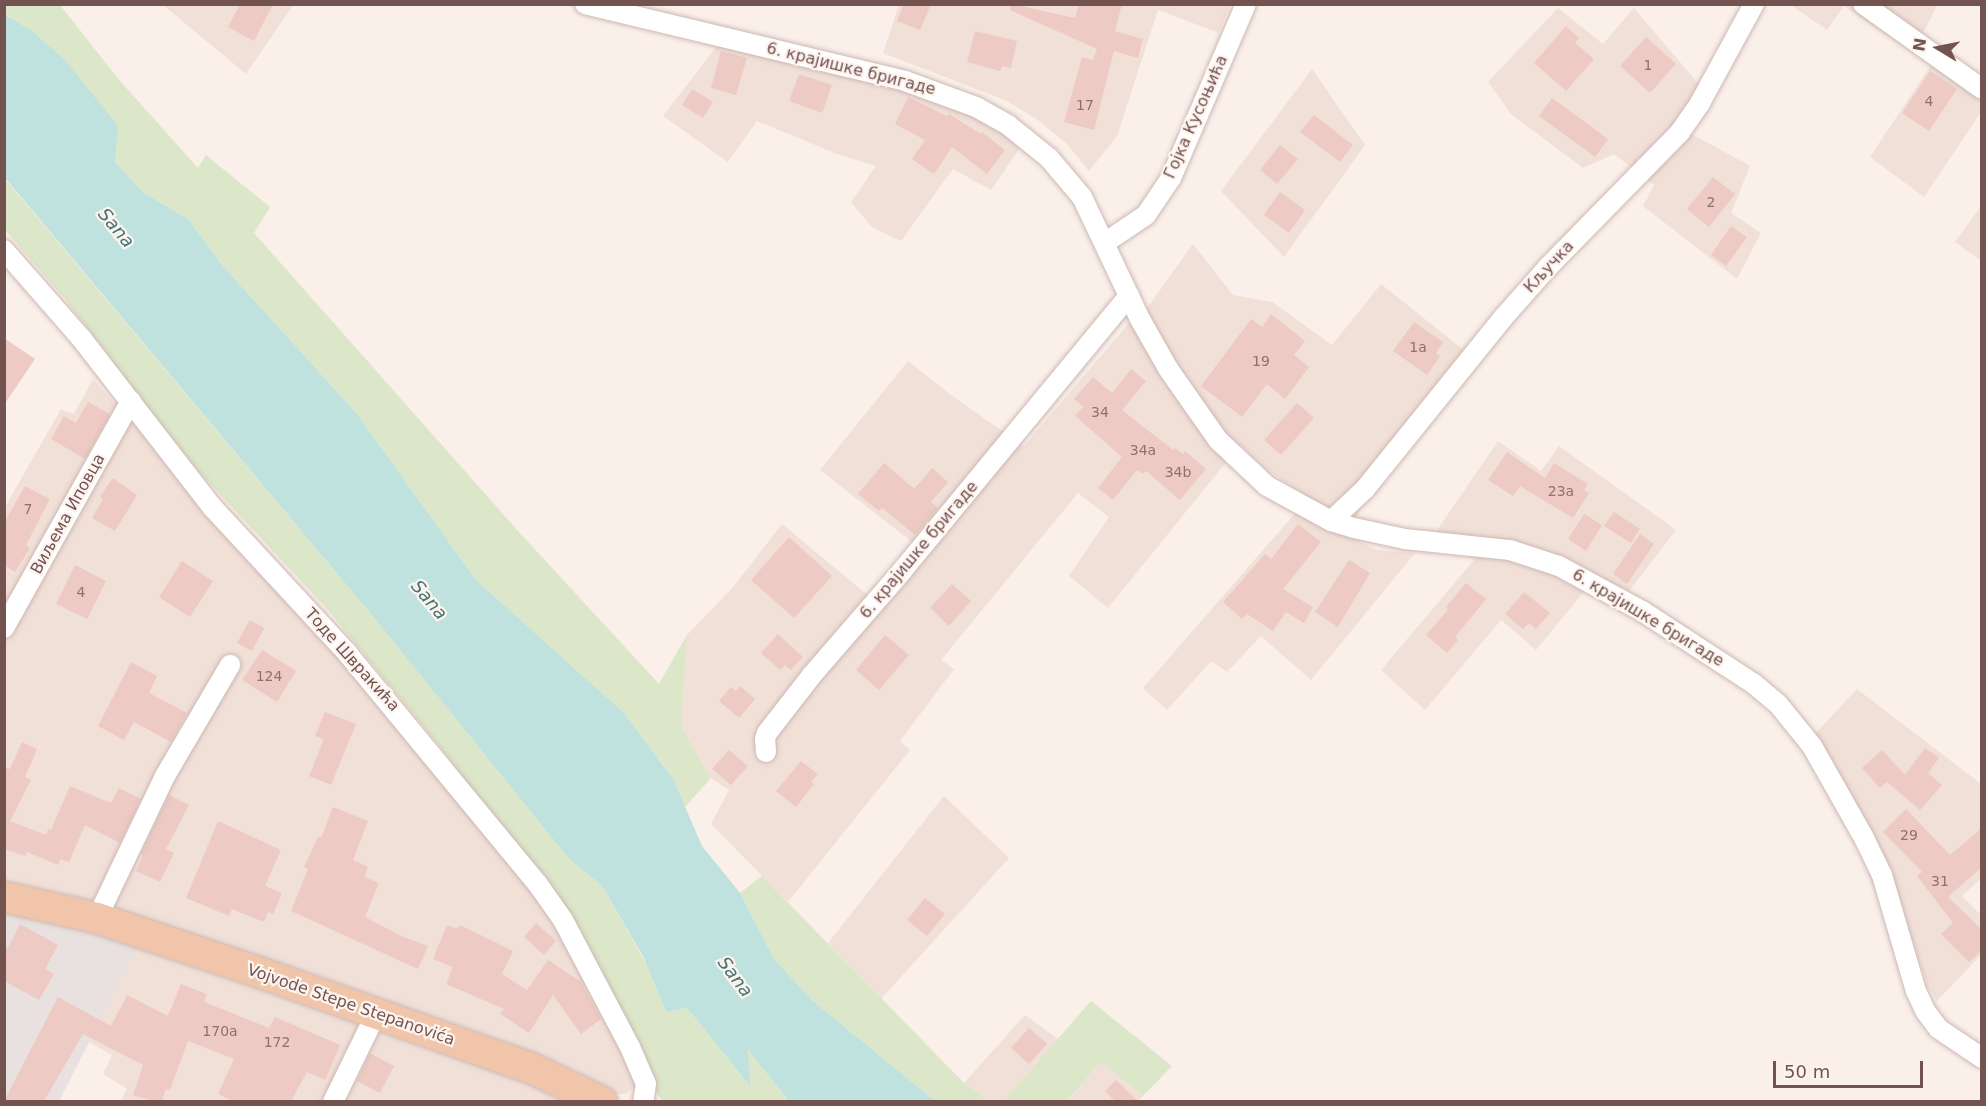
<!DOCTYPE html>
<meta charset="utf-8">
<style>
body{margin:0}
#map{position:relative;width:1986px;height:1106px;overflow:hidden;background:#faefe9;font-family:"DejaVu Sans",sans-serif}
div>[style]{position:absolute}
.residential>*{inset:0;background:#f1e0d8}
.industrial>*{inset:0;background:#e9e1df}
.green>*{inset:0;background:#dce6c8}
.water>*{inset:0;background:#bfe2df}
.building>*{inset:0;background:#edcac3}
.roads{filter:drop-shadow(0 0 2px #cdb8b3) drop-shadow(0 0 2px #cdb8b3)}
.street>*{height:20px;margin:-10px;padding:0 10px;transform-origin:10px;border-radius:10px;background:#fff}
.primary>*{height:30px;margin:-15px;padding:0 15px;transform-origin:15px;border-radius:15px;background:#f1c5a9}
span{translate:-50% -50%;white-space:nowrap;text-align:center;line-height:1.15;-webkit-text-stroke:4.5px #fdf4ef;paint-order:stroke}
.number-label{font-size:14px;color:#91716c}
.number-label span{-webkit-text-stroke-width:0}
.street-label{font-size:16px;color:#72534f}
.water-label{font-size:18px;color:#457572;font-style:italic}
.frame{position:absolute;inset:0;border:6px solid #72534f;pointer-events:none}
.north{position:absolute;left:1908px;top:18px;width:60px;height:60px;-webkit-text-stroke:4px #fdf4ef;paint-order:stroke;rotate:280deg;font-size:16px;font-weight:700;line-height:24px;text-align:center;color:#72534f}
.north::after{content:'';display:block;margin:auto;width:21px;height:27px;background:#72534f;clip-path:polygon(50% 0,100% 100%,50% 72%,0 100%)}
.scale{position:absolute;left:1773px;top:1061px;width:150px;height:27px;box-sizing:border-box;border:3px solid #72534f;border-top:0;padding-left:8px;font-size:18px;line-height:21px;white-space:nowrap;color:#72534f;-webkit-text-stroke:4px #fdf4ef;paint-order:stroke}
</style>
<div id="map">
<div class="residential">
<div style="clip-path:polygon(163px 5px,293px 5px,246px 74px)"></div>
<div style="clip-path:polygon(899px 5px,1230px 5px,1219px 33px,1158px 10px,1117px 136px,1089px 171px,1067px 144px,1038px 120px,1007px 101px,883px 53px)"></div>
<div style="clip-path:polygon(1791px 5px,1937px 5px,1920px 40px,1981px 82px,1981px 112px,1924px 197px,1870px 157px,1931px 65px,1844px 6px,1827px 30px)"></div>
<div style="clip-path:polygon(1558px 8px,1603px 44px,1634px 8px,1708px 95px,1686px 131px,1750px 166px,1731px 213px,1761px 233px,1737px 279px,1643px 206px,1654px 185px,1614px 154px,1583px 168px,1511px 114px,1488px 82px)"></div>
<div style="clip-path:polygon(727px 33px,874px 66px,1027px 138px,991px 190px,953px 169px,901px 241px,872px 227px,851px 202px,876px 166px,837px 154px,757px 121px,728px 162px,663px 116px)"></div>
<div style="clip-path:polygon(1312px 69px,1365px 145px,1284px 257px,1221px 191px)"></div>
<div style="clip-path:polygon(1981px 206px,1982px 258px,1980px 260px,1955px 242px)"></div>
<div style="clip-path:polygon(1193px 244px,1233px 295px,1272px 302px,1332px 345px,1381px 284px,1475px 359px,1363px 504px,1349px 536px,1376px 550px,1415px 553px,1311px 680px,1261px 636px,1227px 672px,1211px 661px,1167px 710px,1143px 688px,1298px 510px,1310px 499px,1266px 469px,1240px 445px,1108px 608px,1069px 576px,1109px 517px,1078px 493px,941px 660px,954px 669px,900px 741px,910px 750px,788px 902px,711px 824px,729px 790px,711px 778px,681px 726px,687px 635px,733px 587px,782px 524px,877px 603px,926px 553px,820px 470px,908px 361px,955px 398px,1024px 446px,1135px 316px,1138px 321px)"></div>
<div style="clip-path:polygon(93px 379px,401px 723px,515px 866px,595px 983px,639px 1080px,634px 1088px,624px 1094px,611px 1094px,5px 885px,5px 507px,61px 409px,74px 414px)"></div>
<div style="clip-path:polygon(1498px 441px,1541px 471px,1559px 446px,1676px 530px,1626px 595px,1587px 588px,1536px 650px,1501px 620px,1425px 710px,1381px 670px,1474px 560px,1469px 555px,1431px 539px)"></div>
<div style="clip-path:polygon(1857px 689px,1981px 784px,1981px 878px,1962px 896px,1981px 915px,1981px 955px,1937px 1001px,1927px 984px,1888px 869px,1813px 736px)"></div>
<div style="clip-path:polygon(944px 796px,1009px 858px,881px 999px,828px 943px)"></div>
<div style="clip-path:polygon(140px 943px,401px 1031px,574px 1101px,120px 1101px,127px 1089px,103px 1074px,112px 1055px,89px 1042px)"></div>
<div style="clip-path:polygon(1025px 1015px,1058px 1039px,1003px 1101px,990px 1101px,964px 1083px)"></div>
<div style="clip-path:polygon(1101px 1062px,1143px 1096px,1138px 1101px,1067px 1102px)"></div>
</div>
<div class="industrial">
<div style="clip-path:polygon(5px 907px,140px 943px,59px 1101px,5px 1102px)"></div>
</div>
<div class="green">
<div style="clip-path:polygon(4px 5px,60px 5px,120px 81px,198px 168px,206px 155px,270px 207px,254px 233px,518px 531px,659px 684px,687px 635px,681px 726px,711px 778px,685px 807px,668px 772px,623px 712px,476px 580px,357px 414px,223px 266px,189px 220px,143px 192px,115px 162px,64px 59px,32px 32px,5px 14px)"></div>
<div style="clip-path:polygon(4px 178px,376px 620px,569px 859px,602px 886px,647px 965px,666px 1012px,687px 1008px,749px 1085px,747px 1049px,789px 1101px,662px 1101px,656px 1092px,655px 1081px,642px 1072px,532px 873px,442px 749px,328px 610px,191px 463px,65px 299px,5px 230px)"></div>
<div style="clip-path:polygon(762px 876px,964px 1083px,990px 1101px,935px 1101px,813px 1001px,774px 959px,740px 893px)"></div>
<div style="clip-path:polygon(1091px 1001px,1172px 1066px,1143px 1096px,1101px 1062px,1067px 1101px,1003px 1101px)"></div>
</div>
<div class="water">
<div style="clip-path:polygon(4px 14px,32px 31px,64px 59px,118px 126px,115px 162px,143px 192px,189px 220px,223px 266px,357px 414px,476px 580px,623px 712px,673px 779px,702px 846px,740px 893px,774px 959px,813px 1001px,935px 1101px,789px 1101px,748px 1050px,750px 1086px,687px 1008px,666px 1012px,644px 958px,602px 886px,569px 859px,376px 620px,5px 178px)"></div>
</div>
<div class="building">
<div style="clip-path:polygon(240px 4px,273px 4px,254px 41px,228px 27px)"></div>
<div style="clip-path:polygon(904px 4px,931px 4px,920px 30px,897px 21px)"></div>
<div style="clip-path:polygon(1012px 4px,1075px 18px,1079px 4px,1122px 4px,1115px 31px,1143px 39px,1138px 58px,1114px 51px,1094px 130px,1064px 122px,1082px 57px,1093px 60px,1097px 49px,1010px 10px)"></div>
<div style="clip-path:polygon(1566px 26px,1579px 38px,1575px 43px,1594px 59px,1566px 91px,1534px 63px)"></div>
<div style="clip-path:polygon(975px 31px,1017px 41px,1011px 68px,1002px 66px,1000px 71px,967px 62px)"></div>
<div style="clip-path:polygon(1646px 37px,1676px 64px,1650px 93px,1620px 66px)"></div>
<div style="clip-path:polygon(721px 51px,747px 58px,736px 95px,711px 88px)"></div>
<div style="clip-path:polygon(1930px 71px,1957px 89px,1929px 131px,1902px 113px)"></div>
<div style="clip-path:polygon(799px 74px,832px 85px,822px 113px,789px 101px)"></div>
<div style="clip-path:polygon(692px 89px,713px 102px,703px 118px,682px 105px)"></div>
<div style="clip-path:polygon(908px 97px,947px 116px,949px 114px,981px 134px,982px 132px,1005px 150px,987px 174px,952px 147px,934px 174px,912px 159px,925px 140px,895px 124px)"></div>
<div style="clip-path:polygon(1552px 98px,1608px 139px,1595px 157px,1539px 116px)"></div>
<div style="clip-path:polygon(1314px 115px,1353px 145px,1340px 162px,1300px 132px)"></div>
<div style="clip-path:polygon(1280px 145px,1298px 159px,1277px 184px,1260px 170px)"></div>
<div style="clip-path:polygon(1713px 177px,1735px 194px,1709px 227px,1687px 209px)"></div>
<div style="clip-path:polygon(1280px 192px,1305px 210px,1289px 233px,1264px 215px)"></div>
<div style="clip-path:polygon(1731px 226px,1747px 237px,1726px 266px,1711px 255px)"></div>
<div style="clip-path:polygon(1271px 314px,1305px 341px,1294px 355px,1309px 367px,1285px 399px,1267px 384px,1242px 417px,1201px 386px,1251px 319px,1262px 327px)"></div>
<div style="clip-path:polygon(1414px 322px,1443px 342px,1436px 353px,1440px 356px,1427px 375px,1393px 351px)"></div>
<div style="clip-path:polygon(4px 338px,35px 359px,4px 405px)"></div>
<div style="clip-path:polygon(1131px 369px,1146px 381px,1122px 410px,1173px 450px,1175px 448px,1183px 454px,1185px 451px,1206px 469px,1180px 500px,1146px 471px,1143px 474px,1137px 470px,1113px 500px,1098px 488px,1122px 457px,1075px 416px,1083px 407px,1074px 399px,1093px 377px,1112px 393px)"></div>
<div style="clip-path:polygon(88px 402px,110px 414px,85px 459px,51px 439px,64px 416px,76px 423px)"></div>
<div style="clip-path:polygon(1297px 403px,1314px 418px,1281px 455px,1264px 440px)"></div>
<div style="clip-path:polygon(1507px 452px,1545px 478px,1554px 463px,1588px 484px,1584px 490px,1589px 493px,1573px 518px,1520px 486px,1513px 496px,1488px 480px)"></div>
<div style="clip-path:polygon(884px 463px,912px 487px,915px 488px,932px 468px,948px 482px,931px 502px,938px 508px,915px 535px,882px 508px,879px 511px,858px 494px)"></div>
<div style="clip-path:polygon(113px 478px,137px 495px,115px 531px,92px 518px,103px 499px,100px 496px)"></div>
<div style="clip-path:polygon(25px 486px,50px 499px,26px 545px,30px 548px,15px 572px,4px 565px,4px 523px)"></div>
<div style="clip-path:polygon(1614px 512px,1640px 529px,1631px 543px,1604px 526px)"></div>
<div style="clip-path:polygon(1584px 514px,1602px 525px,1586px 551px,1568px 539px)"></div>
<div style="clip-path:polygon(1298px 524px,1321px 542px,1283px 589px,1313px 607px,1304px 623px,1286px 612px,1273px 631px,1247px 614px,1242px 619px,1223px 602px,1265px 554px,1271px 559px)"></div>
<div style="clip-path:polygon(1640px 534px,1654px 544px,1627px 584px,1613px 574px)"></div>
<div style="clip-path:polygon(789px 537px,832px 576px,794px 618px,751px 580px)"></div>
<div style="clip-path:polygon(1349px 560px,1370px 573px,1338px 627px,1315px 612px)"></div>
<div style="clip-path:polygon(182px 561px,213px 581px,190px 617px,159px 597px)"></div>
<div style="clip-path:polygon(75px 565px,106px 581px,87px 619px,56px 604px)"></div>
<div style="clip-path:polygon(1466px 583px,1486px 599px,1455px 637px,1458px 640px,1447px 653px,1426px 635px,1448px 610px,1446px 607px)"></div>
<div style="clip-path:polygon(952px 584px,971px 601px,949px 626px,930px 608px)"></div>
<div style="clip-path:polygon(1524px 592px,1550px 613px,1536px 629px,1529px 623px,1523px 629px,1505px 614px)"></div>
<div style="clip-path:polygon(250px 620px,264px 628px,252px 651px,237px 643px)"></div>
<div style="clip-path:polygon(778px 634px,803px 657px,791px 670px,785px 665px,780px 670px,761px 653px)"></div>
<div style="clip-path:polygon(885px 635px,909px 655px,879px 690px,856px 670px)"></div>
<div style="clip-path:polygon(262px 650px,296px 671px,277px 702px,242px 680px)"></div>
<div style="clip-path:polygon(131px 662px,157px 676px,149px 693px,187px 713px,171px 742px,134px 722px,124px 740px,98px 726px)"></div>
<div style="clip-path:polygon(740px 686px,755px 699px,739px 718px,719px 701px,731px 687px,736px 691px)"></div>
<div style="clip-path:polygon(325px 712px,356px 724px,331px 785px,309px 776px,324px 739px,315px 736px)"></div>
<div style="clip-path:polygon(22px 742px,37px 749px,25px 777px,31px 780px,10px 821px,46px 835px,48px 829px,51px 830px,70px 786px,111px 803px,119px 788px,141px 799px,120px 843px,85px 825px,69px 862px,61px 859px,58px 865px,27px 852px,25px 856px,4px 849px,4px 767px,10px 769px)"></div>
<div style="clip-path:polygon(1925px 748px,1939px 758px,1928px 773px,1942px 785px,1920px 810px,1887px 782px,1880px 788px,1862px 768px,1882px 750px,1905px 775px)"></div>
<div style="clip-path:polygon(729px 750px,748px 766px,731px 785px,712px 769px)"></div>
<div style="clip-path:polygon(801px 761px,818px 774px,811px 782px,814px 784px,796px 807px,776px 791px)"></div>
<div style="clip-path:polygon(169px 795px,189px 805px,166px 849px,174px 853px,160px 882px,136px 871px,143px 856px,141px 854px)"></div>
<div style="clip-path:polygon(333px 807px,368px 821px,353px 860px,368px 867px,364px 877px,379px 883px,365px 917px,401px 936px,428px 946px,418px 969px,291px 911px,308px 869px,304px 867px,318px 837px,321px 838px)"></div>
<div style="clip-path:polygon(1906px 809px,1950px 855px,1982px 828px,1982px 867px,1948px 897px,1982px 930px,1982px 950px,1969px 962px,1941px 934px,1953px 923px,1917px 876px,1922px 872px,1883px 832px)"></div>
<div style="clip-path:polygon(218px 821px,281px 850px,265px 886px,282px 893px,273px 914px,268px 912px,264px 922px,232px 909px,229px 916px,186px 898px)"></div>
<div style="clip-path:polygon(925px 898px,945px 914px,927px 936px,907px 920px)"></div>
<div style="clip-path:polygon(536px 923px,556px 941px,544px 955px,524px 937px)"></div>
<div style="clip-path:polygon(20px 924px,58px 945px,45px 969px,54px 974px,39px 1000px,4px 981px,4px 948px,8px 948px)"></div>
<div style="clip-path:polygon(447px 925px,458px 929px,460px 925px,513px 951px,502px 974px,527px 990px,548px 960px,581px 982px,601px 1019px,581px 1034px,553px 995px,529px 1033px,500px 1014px,504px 1009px,446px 984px,453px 967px,433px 959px)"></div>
<div style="clip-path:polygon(181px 984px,207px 994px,204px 1002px,269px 1028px,275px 1017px,340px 1045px,325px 1080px,307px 1072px,291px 1101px,233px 1101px,218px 1094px,234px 1059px,188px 1041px,170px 1090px,166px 1089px,162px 1101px,153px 1101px,133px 1095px,143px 1065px,83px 1034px,44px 1101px,4px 1101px,58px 997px,111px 1026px,127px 995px,168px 1016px)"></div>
<div style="clip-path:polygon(1029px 1028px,1047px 1044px,1029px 1064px,1011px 1048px)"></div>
<div style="clip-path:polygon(370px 1053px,394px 1066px,380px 1093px,357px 1081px)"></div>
<div style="clip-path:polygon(1116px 1080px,1138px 1101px,1115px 1101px,1105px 1091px)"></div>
</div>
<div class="roads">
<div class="street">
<div style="left:585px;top:4px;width:329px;rotate:13.5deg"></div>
<div style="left:905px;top:81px;width:76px;rotate:20.1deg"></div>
<div style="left:976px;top:107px;width:37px;rotate:29deg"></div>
<div style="left:1008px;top:125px;width:53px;rotate:38.8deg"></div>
<div style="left:1049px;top:158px;width:51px;rotate:49.8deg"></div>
<div style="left:1082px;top:197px;width:137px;rotate:64.6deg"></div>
<div style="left:1141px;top:321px;width:56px;rotate:60.3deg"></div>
<div style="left:1169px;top:370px;width:85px;rotate:55deg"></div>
<div style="left:1218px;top:440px;width:67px;rotate:43.2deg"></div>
<div style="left:1267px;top:486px;width:73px;rotate:28.7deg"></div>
<div style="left:1331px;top:521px;width:24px;rotate:17deg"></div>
<div style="left:1354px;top:528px;width:52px;rotate:12.2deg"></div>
<div style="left:1405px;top:539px;width:106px;rotate:6deg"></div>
<div style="left:1510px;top:550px;width:52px;rotate:18.1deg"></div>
<div style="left:1559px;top:566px;width:94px;rotate:28.5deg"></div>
<div style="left:1642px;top:611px;width:134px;rotate:33.1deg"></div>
<div style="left:1754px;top:684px;width:31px;rotate:40deg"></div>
<div style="left:1778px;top:704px;width:54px;rotate:51deg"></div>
<div style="left:1812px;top:746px;width:106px;rotate:60.5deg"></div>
<div style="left:1864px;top:838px;width:41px;rotate:64.1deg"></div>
<div style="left:1882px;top:875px;width:121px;rotate:73.7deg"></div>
<div style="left:1916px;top:991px;width:23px;rotate:65deg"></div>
<div style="left:1926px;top:1012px;width:21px;rotate:53deg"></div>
<div style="left:1939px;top:1029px;width:52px;rotate:34deg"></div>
<div style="left:1863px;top:4px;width:146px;rotate:35.5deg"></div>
<div style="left:1106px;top:242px;width:48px;rotate:-34deg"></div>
<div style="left:1146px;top:215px;width:45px;rotate:-56deg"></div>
<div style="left:1171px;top:178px;width:189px;rotate:-66.7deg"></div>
<div style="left:4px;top:250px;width:117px;rotate:48.8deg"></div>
<div style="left:81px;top:338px;width:215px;rotate:52.2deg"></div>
<div style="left:213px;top:508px;width:199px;rotate:47.2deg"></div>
<div style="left:348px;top:654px;width:297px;rotate:50.5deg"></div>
<div style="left:537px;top:883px;width:45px;rotate:54.9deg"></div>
<div style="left:563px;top:920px;width:144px;rotate:62.2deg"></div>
<div style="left:630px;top:1047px;width:40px;rotate:66.6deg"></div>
<div style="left:646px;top:1084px;width:18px;rotate:99deg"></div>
<div style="left:1331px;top:521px;width:47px;rotate:-43.3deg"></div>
<div style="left:1365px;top:489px;width:220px;rotate:-51.1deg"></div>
<div style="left:1503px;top:318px;width:68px;rotate:-48.6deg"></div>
<div style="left:1548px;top:267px;width:189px;rotate:-45.6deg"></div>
<div style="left:1680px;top:132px;width:35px;rotate:-55deg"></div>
<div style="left:1700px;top:103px;width:113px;rotate:-61.4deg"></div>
<div style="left:4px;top:628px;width:260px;rotate:-60.8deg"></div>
<div style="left:766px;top:752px;width:13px;rotate:-94deg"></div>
<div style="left:765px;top:739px;width:6px;rotate:-72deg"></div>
<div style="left:767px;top:733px;width:73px;rotate:-52.2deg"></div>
<div style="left:812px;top:675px;width:138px;rotate:-49.1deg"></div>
<div style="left:902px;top:571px;width:357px;rotate:-50.5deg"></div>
<div style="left:97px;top:918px;width:157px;rotate:-64.4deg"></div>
<div style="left:165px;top:776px;width:129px;rotate:-59.6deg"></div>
<div style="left:333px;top:1102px;width:98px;rotate:-64deg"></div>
</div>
<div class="primary">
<div style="left:4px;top:897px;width:95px;rotate:12.7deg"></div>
<div style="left:97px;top:918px;width:173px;rotate:18.5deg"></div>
<div style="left:261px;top:973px;width:286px;rotate:19.4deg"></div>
<div style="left:531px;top:1068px;width:79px;rotate:25.6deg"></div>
</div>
</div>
<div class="number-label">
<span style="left:1648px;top:65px">1</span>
<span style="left:1929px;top:101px">4</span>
<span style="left:1085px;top:105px">17</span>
<span style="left:1711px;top:202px">2</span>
<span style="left:1418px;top:347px">1a</span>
<span style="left:1261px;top:361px">19</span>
<span style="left:1100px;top:412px">34</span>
<span style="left:1143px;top:450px">34a</span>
<span style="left:1178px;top:472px">34b</span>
<span style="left:1561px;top:491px">23a</span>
<span style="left:28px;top:509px">7</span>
<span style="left:81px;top:592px">4</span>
<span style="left:269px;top:676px">124</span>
<span style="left:1909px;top:835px">29</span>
<span style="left:1940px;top:881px">31</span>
<span style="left:220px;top:1031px">170a</span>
<span style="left:277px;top:1042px">172</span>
</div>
<div class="street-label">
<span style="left:851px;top:69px;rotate:14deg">6. крајишке бригаде</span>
<span style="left:1196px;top:117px;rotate:-66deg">Гојка Кусоњића</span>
<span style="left:1549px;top:267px;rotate:-47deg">Кључка</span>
<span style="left:68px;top:514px;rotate:-61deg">Виљема Иповца</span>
<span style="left:919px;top:550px;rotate:-50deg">6. крајишке бригаде</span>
<span style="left:1648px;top:618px;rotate:31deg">6. крајишке бригаде</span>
<span style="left:352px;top:660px;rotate:48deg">Тоде Швракића</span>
<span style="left:351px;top:1005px;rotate:19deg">Vojvode Stepe Stepanovića</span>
</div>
<div class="water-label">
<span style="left:116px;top:228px;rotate:50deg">Sana</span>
<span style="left:429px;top:600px;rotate:50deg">Sana</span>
<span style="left:735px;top:977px;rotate:53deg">Sana</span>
</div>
<div class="frame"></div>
<div class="north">N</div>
<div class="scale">50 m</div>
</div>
